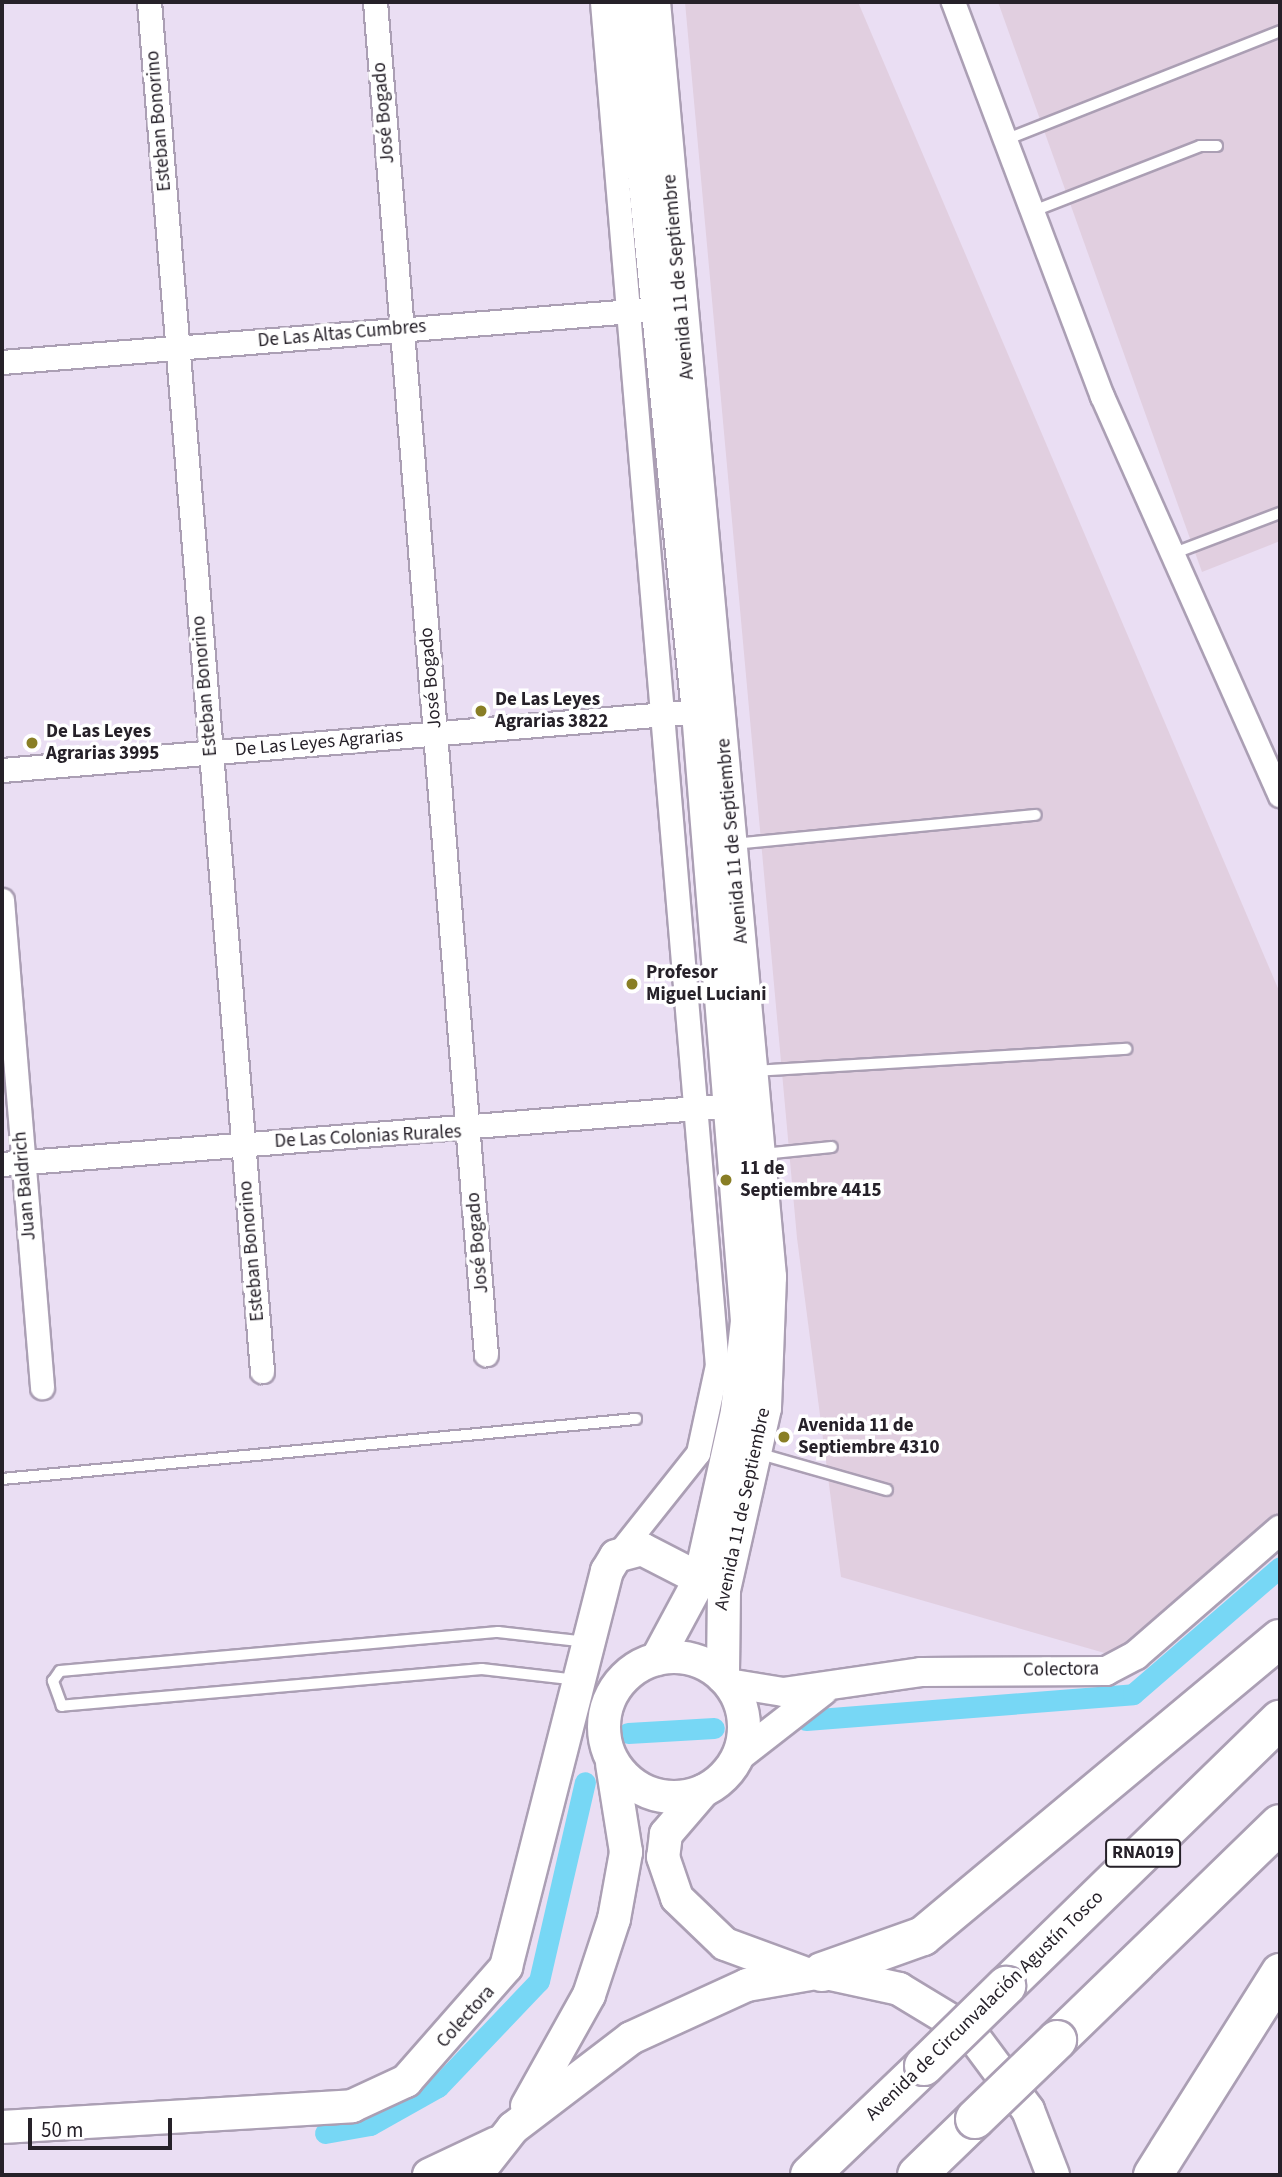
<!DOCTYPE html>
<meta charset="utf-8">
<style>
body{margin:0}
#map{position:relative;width:1282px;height:2177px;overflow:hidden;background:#eadef3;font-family:"Source Sans 3",sans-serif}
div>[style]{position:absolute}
.industrial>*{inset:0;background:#e1cfe0}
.canal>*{height:21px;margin:-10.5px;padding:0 10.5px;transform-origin:10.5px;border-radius:10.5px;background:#77d7f5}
.roads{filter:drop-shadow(2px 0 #ab9fb4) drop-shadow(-2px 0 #ab9fb4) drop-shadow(0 2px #ab9fb4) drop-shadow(0 -2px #ab9fb4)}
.service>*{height:10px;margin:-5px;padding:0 5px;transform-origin:5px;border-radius:5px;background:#fff}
.minor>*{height:23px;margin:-11.5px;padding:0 11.5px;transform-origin:11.5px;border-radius:11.5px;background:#fff}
.tertiary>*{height:28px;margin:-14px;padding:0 14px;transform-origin:14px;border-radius:14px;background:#fff}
.secondary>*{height:32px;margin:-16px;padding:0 16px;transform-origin:16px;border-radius:16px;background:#fff}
.secondary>.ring{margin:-16px;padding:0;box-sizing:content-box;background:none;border:32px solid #fff;border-radius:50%}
.motorway>*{height:38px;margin:-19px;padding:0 19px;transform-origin:19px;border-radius:19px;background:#fff}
.bridges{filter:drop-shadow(2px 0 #ab9fb4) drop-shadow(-2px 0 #ab9fb4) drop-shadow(0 2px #ab9fb4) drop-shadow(0 -2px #ab9fb4)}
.motorway-bridge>*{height:38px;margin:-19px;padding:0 19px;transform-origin:19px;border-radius:19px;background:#fff}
.dots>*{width:19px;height:19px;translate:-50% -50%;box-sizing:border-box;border:4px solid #fff;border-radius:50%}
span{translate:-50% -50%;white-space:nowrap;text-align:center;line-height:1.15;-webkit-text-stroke:7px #fff;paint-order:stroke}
.shield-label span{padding:2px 5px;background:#fff;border:2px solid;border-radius:5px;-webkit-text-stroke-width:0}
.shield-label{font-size:18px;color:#262129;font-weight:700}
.street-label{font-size:19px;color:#262129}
.poi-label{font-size:19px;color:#262129;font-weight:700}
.left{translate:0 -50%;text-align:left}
.frame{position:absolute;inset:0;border:4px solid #262129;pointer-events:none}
.scale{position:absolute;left:28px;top:2118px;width:144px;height:32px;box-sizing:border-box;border:4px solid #262129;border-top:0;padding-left:9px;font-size:21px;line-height:24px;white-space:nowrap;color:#262129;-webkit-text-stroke:5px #fff;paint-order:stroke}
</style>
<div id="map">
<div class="industrial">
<i style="clip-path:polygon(685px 2px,858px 2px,1280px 993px,1280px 1515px,1115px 1656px,841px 1577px,797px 1238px)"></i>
<i style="clip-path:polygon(998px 2px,1280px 2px,1280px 541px,1202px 572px)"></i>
</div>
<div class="canal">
<i style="left:806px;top:1720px;width:328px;rotate:-4.5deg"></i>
<i style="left:1133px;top:1694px;width:194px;rotate:-40.8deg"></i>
<i style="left:628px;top:1733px;width:86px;rotate:-3.3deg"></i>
<i style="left:325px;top:2133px;width:46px;rotate:-10.1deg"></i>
<i style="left:370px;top:2125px;width:78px;rotate:-29.2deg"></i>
<i style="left:438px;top:2087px;width:146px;rotate:-46.4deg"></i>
<i style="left:539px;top:1981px;width:204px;rotate:-77deg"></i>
</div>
<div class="roads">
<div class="service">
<i style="left:1005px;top:140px;width:296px;rotate:-21.6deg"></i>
<i style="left:1031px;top:212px;width:181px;rotate:-21.3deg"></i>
<i style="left:1200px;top:146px;width:17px"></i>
<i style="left:1172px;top:554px;width:116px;rotate:-20.8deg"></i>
<i style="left:733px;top:844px;width:304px;rotate:-5.5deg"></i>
<i style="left:754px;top:1071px;width:373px;rotate:-3.4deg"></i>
<i style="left:763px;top:1154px;width:69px;rotate:-5.8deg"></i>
<i style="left:757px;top:1453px;width:135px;rotate:15.9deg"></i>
<i style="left:2px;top:1479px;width:637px;rotate:-5.41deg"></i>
<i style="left:577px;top:1680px;width:96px;rotate:-173.4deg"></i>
<i style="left:482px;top:1669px;width:422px;rotate:175deg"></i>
<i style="left:62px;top:1706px;width:27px;rotate:-110deg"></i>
<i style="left:53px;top:1681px;width:12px;rotate:-55deg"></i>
<i style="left:60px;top:1671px;width:440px;rotate:-5.1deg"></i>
<i style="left:498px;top:1632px;width:90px;rotate:6.4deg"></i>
</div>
<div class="minor">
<i style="left:149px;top:2px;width:1374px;rotate:85.28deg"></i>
<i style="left:375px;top:2px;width:1357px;rotate:85.31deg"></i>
<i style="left:602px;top:2px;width:1368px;rotate:85.18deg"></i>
<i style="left:717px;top:1365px;width:90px;rotate:102.2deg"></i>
<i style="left:698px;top:1453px;width:132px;rotate:128.5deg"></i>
<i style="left:953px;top:2px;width:421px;rotate:69.3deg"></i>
<i style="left:1102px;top:396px;width:437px;rotate:66deg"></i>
<i style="left:2px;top:362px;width:644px;rotate:-4.63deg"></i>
<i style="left:2px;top:770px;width:715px;rotate:-4.82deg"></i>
<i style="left:2px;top:900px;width:489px;rotate:85.3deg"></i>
<i style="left:2px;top:1164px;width:733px;rotate:-4.61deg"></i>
</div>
<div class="tertiary">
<i style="left:728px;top:1683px;width:56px;rotate:9.3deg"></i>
<i style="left:783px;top:1692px;width:139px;rotate:-8.2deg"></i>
<i style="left:921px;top:1672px;width:185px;rotate:-0.3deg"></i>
<i style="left:1106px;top:1671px;width:34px;rotate:-28deg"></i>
<i style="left:1136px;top:1655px;width:191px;rotate:-41deg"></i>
<i style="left:737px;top:1758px;width:109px;rotate:-37.9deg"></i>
</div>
<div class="secondary">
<i style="left:627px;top:2px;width:714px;rotate:84.29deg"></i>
<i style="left:698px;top:712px;width:611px;rotate:85.4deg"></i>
<i style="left:747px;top:1321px;width:92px;rotate:96.3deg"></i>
<i style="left:737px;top:1412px;width:171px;rotate:102.5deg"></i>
<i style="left:700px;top:1579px;width:91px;rotate:118.3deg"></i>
<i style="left:654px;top:2px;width:1280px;rotate:84.8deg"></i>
<i style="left:770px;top:1277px;width:131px;rotate:92.2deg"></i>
<i style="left:765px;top:1408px;width:187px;rotate:102.7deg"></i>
<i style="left:724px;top:1590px;width:87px;rotate:90.7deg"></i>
<i class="ring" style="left:604px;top:1657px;width:108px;height:108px"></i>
<i style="left:703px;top:1791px;width:57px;rotate:130.7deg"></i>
<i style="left:666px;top:1834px;width:23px;rotate:97deg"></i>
<i style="left:663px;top:1857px;width:43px;rotate:71.1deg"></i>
<i style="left:677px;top:1898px;width:66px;rotate:43.8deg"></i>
<i style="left:725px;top:1944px;width:81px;rotate:20.2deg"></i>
<i style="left:527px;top:2106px;width:127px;rotate:-60.8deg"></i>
<i style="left:589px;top:1995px;width:80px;rotate:-71.8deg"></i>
<i style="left:614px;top:1919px;width:68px;rotate:-79.8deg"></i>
<i style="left:626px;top:1852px;width:89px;rotate:-99deg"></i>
<i style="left:2px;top:2127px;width:351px;rotate:-3.4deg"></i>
<i style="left:352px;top:2106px;width:60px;rotate:-24.8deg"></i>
<i style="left:406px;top:2081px;width:152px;rotate:-48.7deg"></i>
<i style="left:506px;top:1967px;width:409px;rotate:-75.7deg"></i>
<i style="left:607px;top:1571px;width:17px;rotate:-59deg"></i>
<i style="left:616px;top:1556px;width:27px;rotate:-15deg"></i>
<i style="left:642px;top:1549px;width:65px;rotate:27.3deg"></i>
<i style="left:429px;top:2175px;width:75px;rotate:-25.2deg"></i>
<i style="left:476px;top:2175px;width:60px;rotate:-51.8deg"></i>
<i style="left:513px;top:2128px;width:148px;rotate:-37.3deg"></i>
<i style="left:631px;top:2038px;width:128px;rotate:-24.6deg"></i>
<i style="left:747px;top:1985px;width:76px;rotate:-9.8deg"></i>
<i style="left:822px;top:1972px;width:79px;rotate:12.4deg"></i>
<i style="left:899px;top:1989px;width:83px;rotate:31.2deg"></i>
<i style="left:970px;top:2032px;width:97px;rotate:53.4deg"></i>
<i style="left:1028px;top:2110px;width:70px;rotate:69deg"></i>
</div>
<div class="motorway">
<i style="left:822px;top:1972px;width:107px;rotate:-19.6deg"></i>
<i style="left:923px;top:1936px;width:464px;rotate:-39.8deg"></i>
<i style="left:1006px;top:1986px;width:382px;rotate:-44.2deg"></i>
<i style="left:1057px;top:2040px;width:310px;rotate:-44.1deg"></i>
<i style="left:810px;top:2175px;width:158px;rotate:-43.7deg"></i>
<i style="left:917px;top:2175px;width:81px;rotate:-44deg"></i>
<i style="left:1153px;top:2175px;width:239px;rotate:-57.8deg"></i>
</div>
</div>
<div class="bridges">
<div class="motorway-bridge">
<i style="left:924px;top:2066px;width:115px;rotate:-44.3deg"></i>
<i style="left:975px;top:2119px;width:114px;rotate:-43.9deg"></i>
</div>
</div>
<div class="dots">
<i style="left:481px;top:711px;background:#897e25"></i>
<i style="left:32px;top:743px;background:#897e25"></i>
<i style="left:632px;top:984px;background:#897e25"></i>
<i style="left:726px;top:1180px;background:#897e25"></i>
<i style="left:784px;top:1437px;background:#897e25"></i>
</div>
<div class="shield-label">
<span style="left:1143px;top:1853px">RNA019</span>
</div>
<div class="street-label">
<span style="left:384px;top:113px;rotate:-95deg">José Bogado</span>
<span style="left:159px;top:121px;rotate:-95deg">Esteban Bonorino</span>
<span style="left:679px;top:277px;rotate:-95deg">Avenida 11 de Septiembre</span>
<span style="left:342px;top:334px;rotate:-5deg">De Las Altas Cumbres</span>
<span style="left:431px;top:678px;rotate:-95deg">José Bogado</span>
<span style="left:205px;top:686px;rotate:-95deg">Esteban Bonorino</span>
<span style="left:319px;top:743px;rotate:-5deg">De Las Leyes Agrarias</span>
<span style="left:733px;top:841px;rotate:-95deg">Avenida 11 de Septiembre</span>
<span style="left:368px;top:1137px;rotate:-3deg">De Las Colonias Rurales</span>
<span style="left:25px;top:1186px;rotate:-95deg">Juan Baldrich</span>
<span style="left:478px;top:1243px;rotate:-95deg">José Bogado</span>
<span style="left:252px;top:1251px;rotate:-95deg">Esteban Bonorino</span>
<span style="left:743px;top:1509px;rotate:-78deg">Avenida 11 de Septiembre</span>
<span style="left:1061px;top:1670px;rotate:-1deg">Colectora</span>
<span style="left:985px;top:2006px;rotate:-44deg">Avenida de Circunvalación Agustín Tosco</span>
<span style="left:466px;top:2017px;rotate:-48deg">Colectora</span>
</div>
<div class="poi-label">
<span class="left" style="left:495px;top:711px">De Las Leyes<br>Agrarias 3822</span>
<span class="left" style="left:46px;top:743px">De Las Leyes<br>Agrarias 3995</span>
<span class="left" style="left:646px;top:984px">Profesor<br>Miguel Luciani</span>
<span class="left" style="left:740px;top:1180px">11 de<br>Septiembre 4415</span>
<span class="left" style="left:798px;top:1437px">Avenida 11 de<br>Septiembre 4310</span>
</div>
<div class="frame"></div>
<div class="scale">50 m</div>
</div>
